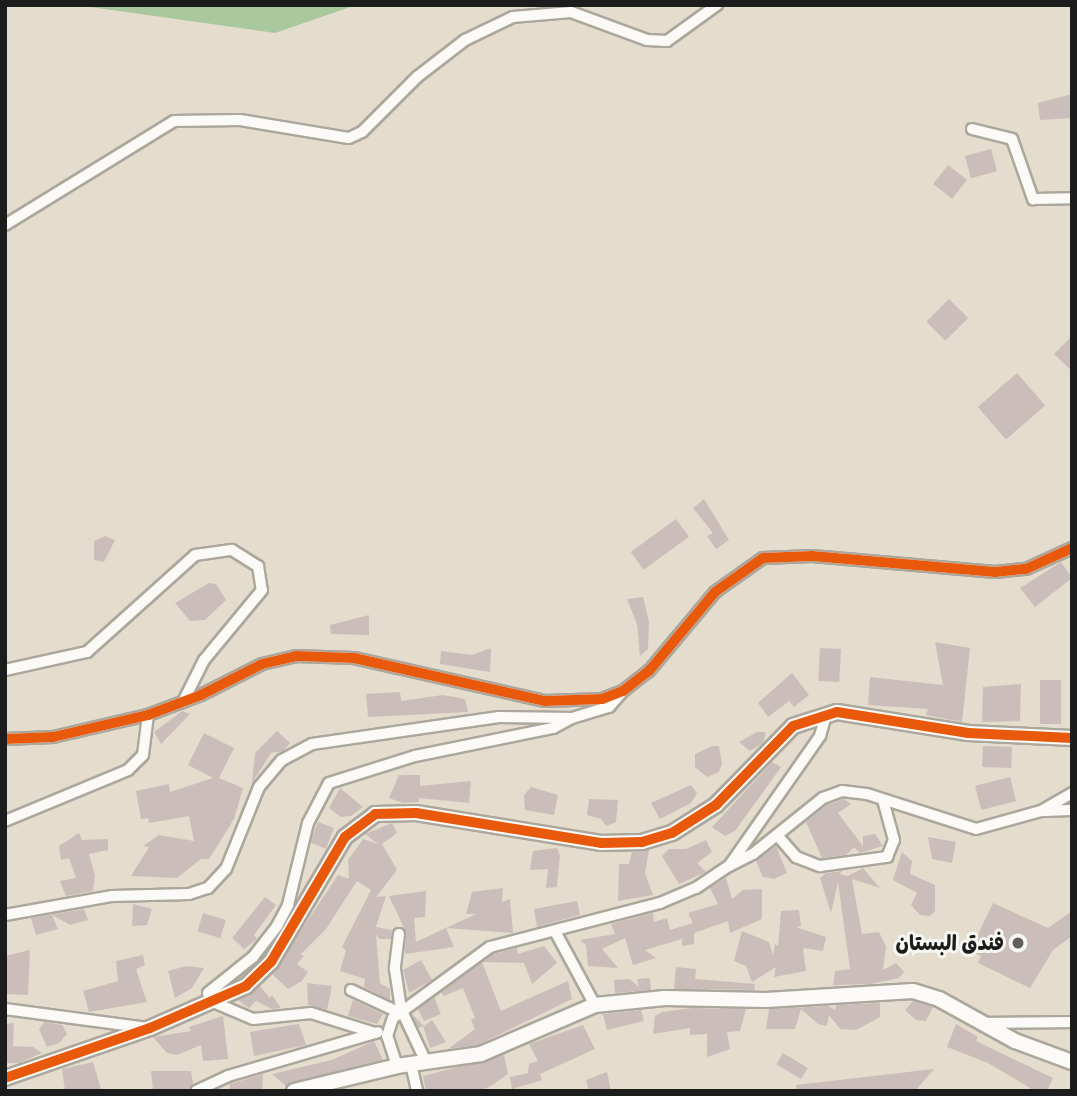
<!DOCTYPE html>
<meta charset="utf-8">
<style>
body{margin:0}
#map{position:relative;width:1077px;height:1096px;overflow:hidden;background:#e4dccc;font-family:Itim,"Playpen Sans Arabic",sans-serif}
div>[style]{position:absolute}
.forest>*{inset:0;background:#a9c89e}
.building>*{inset:0;background:#cbbeba;transform-origin:0 0}
.roads{filter:drop-shadow(2px 0 #aca79d) drop-shadow(-2px 0 #aca79d) drop-shadow(0 2px #aca79d) drop-shadow(0 -2px #aca79d)}
.minor>*{height:10px;margin:-5px;padding:0 5px;transform-origin:5px;border-radius:5px;background:#fbfaf7}
.tertiary>*{height:14px;margin:-7px;padding:0 7px;transform-origin:7px;border-radius:7px;background:#fbfaf7}
.cycleway>*{height:10px;margin:-5px;padding:0 5px;transform-origin:5px;border-radius:5px;background:#e8590c}
.dots>*{width:19px;height:19px;translate:-50% -50%;box-sizing:border-box;border:4px solid #f6f6f2;border-radius:50%}
span{translate:-50% -50%;white-space:nowrap;text-align:center;line-height:1.15;-webkit-text-stroke:6px #f6f6f2;paint-order:stroke}
.poi-label{font-size:21px;color:#1c1c1c;font-weight:700}
.right{translate:-100% -50%;text-align:right}
.frame{position:absolute;inset:0;border:7px solid #1c1c1c;pointer-events:none}
</style>
<div id="map">
<div class="forest">
<i style="clip-path:polygon(76px 5px,356px 5px,275px 33px)"></i>
</div>
<div class="building">
<i style="clip-path:polygon(1072px 94px,1072px 118px,1040px 120px,1038px 103px)"></i>
<i style="left:991px;top:149px;width:23px;height:27px;rotate:75deg"></i>
<i style="left:948px;top:165px;width:24px;height:24px;rotate:38deg"></i>
<i style="left:949px;top:299px;width:27px;height:32px;rotate:45deg"></i>
<i style="clip-path:polygon(1072px 336px,1072px 371px,1054px 354px)"></i>
<i style="left:1017px;top:373px;width:43px;height:52px;rotate:49deg"></i>
<i style="clip-path:polygon(704px 499px,729px 540px,716px 549px,707px 536px,713px 533px,693px 508px)"></i>
<i style="left:676px;top:519px;width:22px;height:56px;rotate:54deg"></i>
<i style="clip-path:polygon(105px 536px,115px 540px,104px 562px,94px 560px,94px 541px)"></i>
<i style="clip-path:polygon(1061px 562px,1072px 578px,1035px 607px,1020px 588px)"></i>
<i style="clip-path:polygon(209px 583px,216px 584px,226px 600px,205px 620px,190px 621px,175px 603px)"></i>
<i style="clip-path:polygon(643px 597px,649px 622px,648px 649px,640px 656px,637px 624px,627px 599px)"></i>
<i style="clip-path:polygon(369px 615px,369px 635px,331px 634px,330px 625px)"></i>
<i style="clip-path:polygon(935px 642px,970px 648px,962px 722px,926px 715px,928px 709px,868px 705px,870px 677px,943px 685px)"></i>
<i style="clip-path:polygon(491px 648px,490px 672px,440px 664px,441px 651px,472px 655px)"></i>
<i style="left:820px;top:648px;width:21px;height:33px;rotate:3deg"></i>
<i style="clip-path:polygon(792px 673px,809px 695px,794px 707px,789px 701px,768px 717px,758px 703px)"></i>
<i style="left:1040px;top:680px;width:21px;height:44px"></i>
<i style="clip-path:polygon(1021px 684px,1020px 721px,982px 722px,983px 687px)"></i>
<i style="clip-path:polygon(400px 692px,401px 701px,443px 695px,465px 699px,468px 712px,368px 717px,366px 694px)"></i>
<i style="clip-path:polygon(182px 711px,190px 714px,161px 744px,154px 732px)"></i>
<i style="clip-path:polygon(277px 731px,290px 743px,283px 751px,271px 753px,252px 783px,255px 753px)"></i>
<i style="clip-path:polygon(757px 732px,766px 732px,763px 743px,750px 751px,739px 742px)"></i>
<i style="clip-path:polygon(204px 733px,234px 748px,219px 778px,243px 788px,234px 819px,209px 859px,201px 859px,177px 878px,131px 876px,149px 847px,143px 846px,159px 835px,194px 841px,189px 816px,149px 823px,148px 818px,141px 819px,136px 791px,169px 784px,170px 792px,213px 778px,188px 765px)"></i>
<i style="clip-path:polygon(712px 746px,719px 746px,722px 764px,719px 772px,707px 777px,695px 767px,695px 754px)"></i>
<i style="left:983px;top:746px;width:29px;height:21px;rotate:2deg"></i>
<i style="clip-path:polygon(772px 762px,781px 767px,735px 831px,725px 836px,712px 827px)"></i>
<i style="clip-path:polygon(399px 775px,420px 775px,420px 786px,471px 781px,469px 803px,419px 798px,419px 802px,403px 803px,389px 798px)"></i>
<i style="left:1010px;top:777px;width:25px;height:36px;rotate:76deg"></i>
<i style="clip-path:polygon(691px 785px,697px 793px,691px 803px,660px 819px,651px 803px)"></i>
<i style="clip-path:polygon(531px 787px,558px 795px,554px 815px,525px 810px,524px 795px)"></i>
<i style="clip-path:polygon(340px 788px,363px 807px,351px 816px,341px 817px,329px 808px)"></i>
<i style="clip-path:polygon(589px 799px,618px 800px,616px 822px,606px 826px,601px 819px,587px 815px)"></i>
<i style="clip-path:polygon(844px 799px,851px 804px,838px 813px,863px 846px,863px 836px,875px 834px,883px 846px,860px 853px,854px 847px,846px 855px,822px 858px,806px 822px,827px 805px)"></i>
<i style="left:318px;top:822px;width:17px;height:22px;rotate:21deg"></i>
<i style="clip-path:polygon(392px 823px,397px 833px,382px 844px,397px 870px,376px 897px,386px 896px,376px 927px,392px 930px,391px 939px,379px 939px,376px 934px,380px 983px,390px 989px,390px 1000px,364px 987px,365px 979px,340px 971px,346px 950px,342px 947px,371px 890px,357px 881px,326px 929px,301px 954px,304px 956px,297px 964px,308px 972px,302px 981px,288px 989px,272px 974px,338px 875px,349px 879px,348px 860px,363px 839px,378px 844px,365px 834px)"></i>
<i style="clip-path:polygon(79px 833px,82px 840px,108px 839px,108px 850px,89px 854px,95px 875px,93px 891px,66px 896px,60px 881px,76px 878px,69px 858px,61px 860px,59px 846px)"></i>
<i style="clip-path:polygon(928px 837px,956px 842px,952px 863px,932px 859px)"></i>
<i style="clip-path:polygon(706px 840px,712px 852px,697px 863px,706px 872px,679px 884px,662px 856px,669px 849px,686px 849px)"></i>
<i style="clip-path:polygon(776px 846px,787px 873px,774px 879px,763px 877px,756px 861px)"></i>
<i style="clip-path:polygon(557px 848px,560px 855px,557px 887px,546px 888px,548px 869px,530px 870px,533px 851px)"></i>
<i style="clip-path:polygon(649px 850px,645px 873px,653px 895px,618px 901px,619px 864px,629px 864px,632px 852px)"></i>
<i style="clip-path:polygon(902px 852px,912px 861px,910px 874px,935px 885px,935px 911px,930px 916px,920px 915px,911px 905px,917px 893px,893px 880px)"></i>
<i style="clip-path:polygon(863px 868px,880px 888px,852px 879px,862px 934px,879px 932px,886px 947px,883px 970px,896px 963px,904px 972px,899px 978px,871px 984px,833px 985px,835px 971px,850px 969px,838px 882px,831px 913px,820px 878px,826px 873px,843px 871px,839px 874px,848px 876px)"></i>
<i style="clip-path:polygon(726px 878px,732px 899px,743px 890px,762px 889px,762px 919px,730px 933px,728px 921px,694px 933px,694px 944px,682px 946px,682px 939px,645px 950px,656px 958px,633px 965px,625px 938px,602px 949px,618px 968px,588px 966px,586px 945px,580px 940px,615px 934px,611px 924px,653px 913px,654px 922px,667px 918px,670px 930px,693px 923px,688px 913px,718px 904px,710px 888px)"></i>
<i style="clip-path:polygon(503px 888px,502px 902px,510px 899px,513px 933px,446px 928px,454px 947px,405px 954px,406px 932px,389px 896px,426px 891px,425px 917px,414px 918px,416px 942px,476px 914px,466px 914px,472px 892px)"></i>
<i style="clip-path:polygon(265px 897px,276px 905px,254px 935px,257px 939px,244px 949px,232px 938px)"></i>
<i style="clip-path:polygon(577px 901px,580px 915px,537px 927px,534px 909px)"></i>
<i style="clip-path:polygon(993px 903px,1048px 928px,1072px 911px,1072px 936px,1053px 950px,1030px 988px,978px 963px,981px 956px,970px 951px)"></i>
<i style="clip-path:polygon(133px 904px,152px 909px,147px 925px,132px 926px)"></i>
<i style="clip-path:polygon(84px 909px,88px 920px,70px 925px,52px 915px,58px 929px,36px 935px,31px 918px)"></i>
<i style="clip-path:polygon(799px 910px,801px 926px,796px 927px,826px 937px,823px 951px,803px 948px,806px 971px,774px 977px,776px 967px,752px 982px,746px 966px,734px 961px,742px 931px,769px 942px,773px 955px,775px 944px,778px 946px,781px 911px)"></i>
<i style="left:203px;top:913px;width:24px;height:19px;rotate:17deg"></i>
<i style="clip-path:polygon(544px 946px,557px 963px,532px 984px,524px 963px,483px 962px,493px 954px,517px 948px,518px 954px)"></i>
<i style="clip-path:polygon(30px 950px,28px 995px,5px 994px,5px 956px)"></i>
<i style="clip-path:polygon(143px 955px,145px 965px,136px 969px,147px 1002px,89px 1012px,83px 991px,118px 981px,116px 961px)"></i>
<i style="clip-path:polygon(421px 960px,432px 980px,409px 993px,403px 970px)"></i>
<i style="clip-path:polygon(482px 962px,501px 1011px,568px 981px,572px 999px,478px 1045px,448px 1049px,475px 1029px,471px 1020px,475px 1018px,463px 988px,444px 996px,441px 992px)"></i>
<i style="clip-path:polygon(186px 966px,204px 968px,192px 988px,175px 998px,168px 971px)"></i>
<i style="clip-path:polygon(676px 967px,696px 969px,695px 979px,755px 984px,754px 990px,674px 989px)"></i>
<i style="clip-path:polygon(650px 978px,651px 990px,615px 993px,614px 980px,630px 979px,639px 987px,637px 979px)"></i>
<i style="clip-path:polygon(307px 983px,332px 986px,327px 1010px,308px 1005px)"></i>
<i style="clip-path:polygon(260px 986px,270px 998px,272px 995px,281px 1008px,272px 1009px,256px 1001px,249px 1008px,238px 1000px)"></i>
<i style="clip-path:polygon(434px 997px,441px 1014px,424px 1021px,418px 1009px)"></i>
<i style="clip-path:polygon(353px 1000px,383px 1014px,377px 1024px,348px 1016px)"></i>
<i style="clip-path:polygon(913px 1001px,933px 1007px,926px 1021px,916px 1020px,905px 1010px)"></i>
<i style="clip-path:polygon(880px 1003px,880px 1017px,856px 1030px,840px 1029px,829px 1015px,827px 1026px,818px 1024px,801px 1009px,795px 1029px,766px 1029px,769px 1009px,828px 1006px,835px 1010px,836px 1005px)"></i>
<i style="clip-path:polygon(692px 1008px,746px 1009px,740px 1031px,727px 1032px,730px 1049px,707px 1057px,707px 1034px,690px 1035px,690px 1028px,653px 1034px,655px 1016px,662px 1012px)"></i>
<i style="clip-path:polygon(641px 1010px,644px 1021px,607px 1030px,603px 1014px)"></i>
<i style="clip-path:polygon(412px 1014px,424px 1026px,432px 1020px,446px 1042px,430px 1048px,423px 1026px,418px 1028px)"></i>
<i style="clip-path:polygon(223px 1016px,228px 1059px,203px 1061px,201px 1045px,177px 1055px,167px 1053px,153px 1037px,191px 1031px,189px 1027px)"></i>
<i style="clip-path:polygon(45px 1022px,62px 1025px,67px 1034px,59px 1043px,47px 1047px,39px 1029px)"></i>
<i style="clip-path:polygon(14px 1023px,13px 1046px,33px 1047px,42px 1053px,19px 1063px,5px 1063px,5px 1024px)"></i>
<i style="clip-path:polygon(299px 1024px,306px 1045px,254px 1056px,250px 1032px)"></i>
<i style="clip-path:polygon(956px 1024px,978px 1037px,976px 1041px,1053px 1078px,1047px 1091px,1035px 1091px,988px 1063px,947px 1047px)"></i>
<i style="clip-path:polygon(583px 1025px,595px 1049px,540px 1074px,542px 1080px,512px 1089px,510px 1077px,528px 1073px,529px 1064px,538px 1061px,529px 1044px)"></i>
<i style="clip-path:polygon(374px 1041px,383px 1060px,286px 1086px,272px 1074px,332px 1060px)"></i>
<i style="left:783px;top:1053px;width:29px;height:13px;rotate:31deg"></i>
<i style="clip-path:polygon(504px 1055px,508px 1074px,491px 1086px,479px 1091px,426px 1091px,423px 1076px)"></i>
<i style="clip-path:polygon(93px 1062px,101px 1089px,65px 1091px,62px 1069px)"></i>
<i style="clip-path:polygon(934px 1069px,915px 1091px,797px 1091px,796px 1085px)"></i>
<i style="clip-path:polygon(151px 1071px,191px 1071px,193px 1083px,186px 1091px,153px 1090px)"></i>
<i style="clip-path:polygon(607px 1072px,611px 1091px,589px 1091px,586px 1080px)"></i>
<i style="clip-path:polygon(263px 1074px,262px 1091px,229px 1091px,230px 1084px)"></i>
</div>
<div class="roads">
<div class="minor">
<i style="left:972px;top:129px;width:41px;rotate:14deg"></i>
<i style="left:1012px;top:139px;width:64px;rotate:70.7deg"></i>
<i style="left:1033px;top:199px;width:39px;rotate:-1deg"></i>
<i style="left:5px;top:225px;width:198px;rotate:-31.6deg"></i>
<i style="left:174px;top:121px;width:66px;rotate:-0.9deg"></i>
<i style="left:240px;top:120px;width:110px;rotate:9.4deg"></i>
<i style="left:349px;top:138px;width:14px;rotate:-25deg"></i>
<i style="left:362px;top:132px;width:78px;rotate:-45deg"></i>
<i style="left:417px;top:77px;width:61px;rotate:-37.6deg"></i>
<i style="left:465px;top:40px;width:53px;rotate:-25.6deg"></i>
<i style="left:513px;top:17px;width:58px;rotate:-4.9deg"></i>
<i style="left:571px;top:12px;width:81px;rotate:20.2deg"></i>
<i style="left:647px;top:40px;width:20px;rotate:3deg"></i>
<i style="left:667px;top:41px;width:62px;rotate:-35.8deg"></i>
<i style="left:5px;top:670px;width:84px;rotate:-12.4deg"></i>
<i style="left:87px;top:652px;width:145px;rotate:-41.9deg"></i>
<i style="left:195px;top:555px;width:37px;rotate:-8deg"></i>
<i style="left:232px;top:550px;width:31px;rotate:32deg"></i>
<i style="left:258px;top:566px;width:24px;rotate:81deg"></i>
<i style="left:262px;top:590px;width:91px;rotate:129.6deg"></i>
<i style="left:204px;top:660px;width:47px;rotate:116.6deg"></i>
<i style="left:5px;top:739px;width:48px;rotate:-2.4deg"></i>
<i style="left:53px;top:737px;width:98px;rotate:-13deg"></i>
<i style="left:148px;top:715px;width:57px;rotate:-20.7deg"></i>
<i style="left:201px;top:695px;width:68px;rotate:-26.9deg"></i>
<i style="left:262px;top:664px;width:35px;rotate:-13deg"></i>
<i style="left:296px;top:656px;width:58px;rotate:2deg"></i>
<i style="left:354px;top:658px;width:196px;rotate:12.7deg"></i>
<i style="left:545px;top:701px;width:57px;rotate:-2deg"></i>
<i style="left:602px;top:699px;width:22px;rotate:-21deg"></i>
<i style="left:623px;top:691px;width:33px;rotate:-38deg"></i>
<i style="left:649px;top:671px;width:103px;rotate:-50.1deg"></i>
<i style="left:715px;top:592px;width:59px;rotate:-35.3deg"></i>
<i style="left:763px;top:558px;width:49px;rotate:-2.3deg"></i>
<i style="left:812px;top:556px;width:184px;rotate:5deg"></i>
<i style="left:995px;top:572px;width:31px;rotate:-6deg"></i>
<i style="left:1026px;top:569px;width:51px;rotate:-24.5deg"></i>
<i style="left:1043px;top:811px;width:29px;rotate:-2deg"></i>
<i style="left:5px;top:821px;width:133px;rotate:-22.5deg"></i>
<i style="left:128px;top:770px;width:21px;rotate:-45deg"></i>
<i style="left:143px;top:755px;width:40px;rotate:-82.9deg"></i>
<i style="left:777px;top:835px;width:29px;rotate:49deg"></i>
<i style="left:796px;top:857px;width:26px;rotate:21deg"></i>
<i style="left:820px;top:866px;width:68px;rotate:-7.7deg"></i>
<i style="left:887px;top:857px;width:18px;rotate:-68deg"></i>
<i style="left:894px;top:840px;width:41px;rotate:-105.4deg"></i>
<i style="left:729px;top:866px;width:27px;rotate:-27deg"></i>
<i style="left:753px;top:854px;width:90px;rotate:-38.7deg"></i>
<i style="left:823px;top:798px;width:20px;rotate:-20deg"></i>
<i style="left:842px;top:791px;width:25px;rotate:7deg"></i>
<i style="left:867px;top:794px;width:114px;rotate:17.8deg"></i>
<i style="left:976px;top:829px;width:67px;rotate:-15.5deg"></i>
<i style="left:1041px;top:811px;width:36px;rotate:-30deg"></i>
<i style="left:5px;top:915px;width:109px;rotate:-10.1deg"></i>
<i style="left:112px;top:896px;width:77px;rotate:-1.5deg"></i>
<i style="left:189px;top:894px;width:20px;rotate:-18deg"></i>
<i style="left:208px;top:888px;width:26px;rotate:-47deg"></i>
<i style="left:226px;top:869px;width:88px;rotate:-68.1deg"></i>
<i style="left:259px;top:787px;width:35px;rotate:-50deg"></i>
<i style="left:282px;top:760px;width:34px;rotate:-28deg"></i>
<i style="left:312px;top:744px;width:189px;rotate:-8.2deg"></i>
<i style="left:499px;top:717px;width:73px;rotate:0.8deg"></i>
<i style="left:572px;top:718px;width:39px;rotate:-17deg"></i>
<i style="left:609px;top:707px;width:21px;rotate:-49deg"></i>
<i style="left:556px;top:933px;width:82px;rotate:61.6deg"></i>
<i style="left:399px;top:934px;width:35px;rotate:97deg"></i>
<i style="left:395px;top:969px;width:40px;rotate:81.5deg"></i>
<i style="left:401px;top:1009px;width:59px;rotate:64.7deg"></i>
<i style="left:351px;top:990px;width:52px;rotate:25.1deg"></i>
<i style="left:5px;top:1009px;width:144px;rotate:7.6deg"></i>
<i style="left:985px;top:1023px;width:87px;rotate:-0.7deg"></i>
<i style="left:375px;top:1033px;width:67px;rotate:-162.6deg"></i>
<i style="left:311px;top:1013px;width:58px;rotate:174.1deg"></i>
<i style="left:253px;top:1019px;width:43px;rotate:-157deg"></i>
<i style="left:213px;top:1002px;width:10px;rotate:-119deg"></i>
<i style="left:208px;top:993px;width:58px;rotate:-38.7deg"></i>
<i style="left:253px;top:957px;width:39px;rotate:-52deg"></i>
<i style="left:277px;top:926px;width:24px;rotate:-62deg"></i>
<i style="left:288px;top:905px;width:84px;rotate:-76.3deg"></i>
<i style="left:308px;top:823px;width:45px;rotate:-62.3deg"></i>
<i style="left:329px;top:783px;width:90px;rotate:-17.4deg"></i>
<i style="left:415px;top:756px;width:141px;rotate:-11.5deg"></i>
<i style="left:553px;top:728px;width:19px;rotate:-28deg"></i>
<i style="left:411px;top:1064px;width:28px;rotate:77deg"></i>
<i style="left:397px;top:1066px;width:32px;rotate:-108deg"></i>
<i style="left:387px;top:1036px;width:19px;rotate:-72deg"></i>
<i style="left:393px;top:1018px;width:120px;rotate:-36.2deg"></i>
<i style="left:490px;top:947px;width:176px;rotate:-14.5deg"></i>
<i style="left:660px;top:903px;width:39px;rotate:-23deg"></i>
<i style="left:696px;top:888px;width:40px;rotate:-34deg"></i>
<i style="left:729px;top:866px;width:159px;rotate:-55deg"></i>
<i style="left:820px;top:736px;width:22px;rotate:-74deg"></i>
<i style="left:196px;top:1091px;width:35px;rotate:-25deg"></i>
<i style="left:228px;top:1076px;width:156px;rotate:-16.3deg"></i>
</div>
<div class="tertiary">
<i style="left:5px;top:1078px;width:153px;rotate:-19deg"></i>
<i style="left:150px;top:1028px;width:105px;rotate:-23.6deg"></i>
<i style="left:246px;top:986px;width:35px;rotate:-44deg"></i>
<i style="left:271px;top:962px;width:145px;rotate:-59.4deg"></i>
<i style="left:345px;top:837px;width:38px;rotate:-37deg"></i>
<i style="left:375px;top:814px;width:41px;rotate:-1.4deg"></i>
<i style="left:416px;top:813px;width:187px;rotate:9.2deg"></i>
<i style="left:601px;top:843px;width:41px;rotate:-1.4deg"></i>
<i style="left:642px;top:842px;width:31px;rotate:-17deg"></i>
<i style="left:672px;top:833px;width:52px;rotate:-32.5deg"></i>
<i style="left:716px;top:805px;width:110px;rotate:-45.7deg"></i>
<i style="left:793px;top:726px;width:46px;rotate:-17.7deg"></i>
<i style="left:837px;top:712px;width:133px;rotate:9.1deg"></i>
<i style="left:968px;top:733px;width:104px;rotate:2.8deg"></i>
<i style="left:294px;top:1091px;width:106px;rotate:-13.6deg"></i>
<i style="left:397px;top:1066px;width:85px;rotate:-8.1deg"></i>
<i style="left:481px;top:1054px;width:124px;rotate:-23.3deg"></i>
<i style="left:595px;top:1005px;width:70px;rotate:-5.7deg"></i>
<i style="left:665px;top:998px;width:101px;rotate:1.1deg"></i>
<i style="left:766px;top:1000px;width:147px;rotate:-3.5deg"></i>
<i style="left:913px;top:991px;width:27px;rotate:17deg"></i>
<i style="left:939px;top:999px;width:87px;rotate:28.9deg"></i>
<i style="left:1015px;top:1041px;width:61px;rotate:20.2deg"></i>
</div>
</div>
<div class="cycleway">
<i style="left:5px;top:739px;width:48px;rotate:-2.4deg"></i>
<i style="left:53px;top:737px;width:98px;rotate:-13deg"></i>
<i style="left:148px;top:715px;width:57px;rotate:-20.7deg"></i>
<i style="left:201px;top:695px;width:68px;rotate:-26.9deg"></i>
<i style="left:262px;top:664px;width:35px;rotate:-13deg"></i>
<i style="left:296px;top:656px;width:58px;rotate:2deg"></i>
<i style="left:354px;top:658px;width:196px;rotate:12.7deg"></i>
<i style="left:545px;top:701px;width:57px;rotate:-2deg"></i>
<i style="left:602px;top:699px;width:22px;rotate:-21deg"></i>
<i style="left:623px;top:691px;width:33px;rotate:-38deg"></i>
<i style="left:649px;top:671px;width:103px;rotate:-50.1deg"></i>
<i style="left:715px;top:592px;width:59px;rotate:-35.3deg"></i>
<i style="left:763px;top:558px;width:49px;rotate:-2.3deg"></i>
<i style="left:812px;top:556px;width:184px;rotate:5deg"></i>
<i style="left:995px;top:572px;width:31px;rotate:-6deg"></i>
<i style="left:1026px;top:569px;width:51px;rotate:-24.5deg"></i>
<i style="left:5px;top:1078px;width:153px;rotate:-19deg"></i>
<i style="left:150px;top:1028px;width:105px;rotate:-23.6deg"></i>
<i style="left:246px;top:986px;width:35px;rotate:-44deg"></i>
<i style="left:271px;top:962px;width:145px;rotate:-59.4deg"></i>
<i style="left:345px;top:837px;width:38px;rotate:-37deg"></i>
<i style="left:375px;top:814px;width:41px;rotate:-1.4deg"></i>
<i style="left:416px;top:813px;width:187px;rotate:9.2deg"></i>
<i style="left:601px;top:843px;width:41px;rotate:-1.4deg"></i>
<i style="left:642px;top:842px;width:31px;rotate:-17deg"></i>
<i style="left:672px;top:833px;width:52px;rotate:-32.5deg"></i>
<i style="left:716px;top:805px;width:110px;rotate:-45.7deg"></i>
<i style="left:793px;top:726px;width:46px;rotate:-17.7deg"></i>
<i style="left:837px;top:712px;width:133px;rotate:9.1deg"></i>
<i style="left:968px;top:733px;width:104px;rotate:2.8deg"></i>
</div>
<div class="dots">
<i style="left:1018px;top:943px;background:#625f5a"></i>
</div>
<div class="poi-label">
<span class="right" style="left:1004px;top:943px">فندق البستان</span>
</div>
<div class="frame"></div>
</div>
